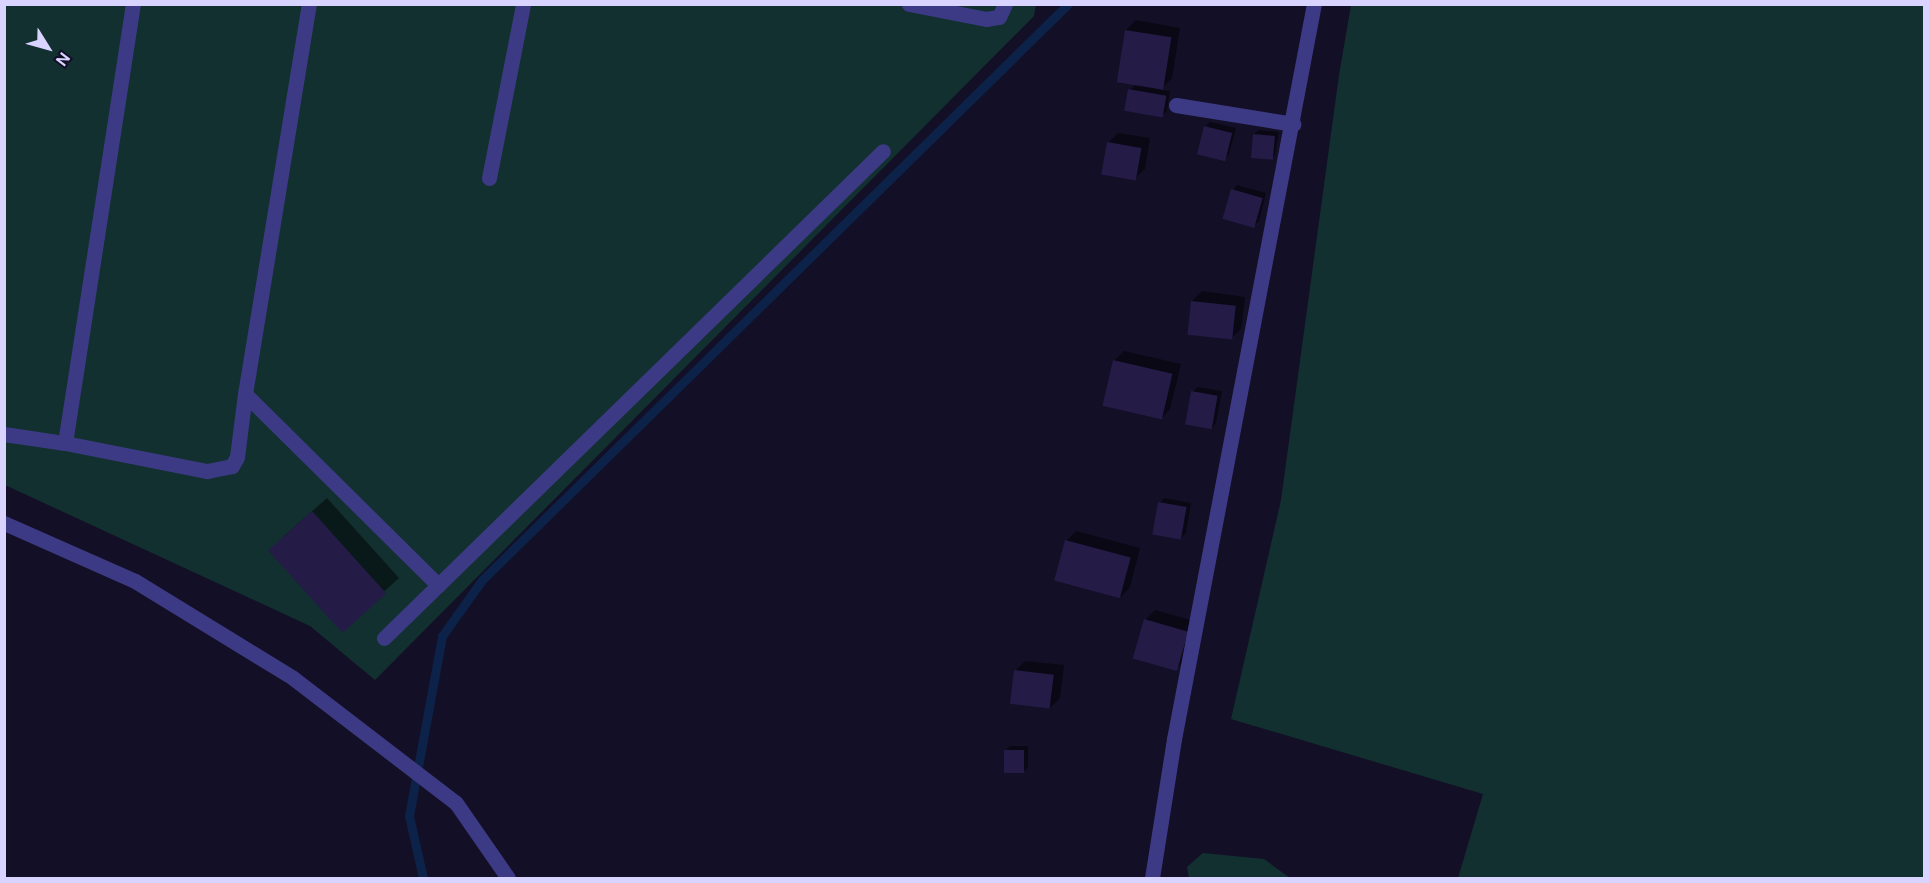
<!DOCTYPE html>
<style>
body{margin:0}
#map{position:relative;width:1929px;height:883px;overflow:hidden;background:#130f26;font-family:"DM Sans",sans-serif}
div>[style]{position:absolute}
.green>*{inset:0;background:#12302f}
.shadow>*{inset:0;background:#0007}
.stream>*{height:9px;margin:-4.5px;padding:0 4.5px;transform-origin:4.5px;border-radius:4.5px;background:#0c2248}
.building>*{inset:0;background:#241b47;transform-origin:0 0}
.minor>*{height:15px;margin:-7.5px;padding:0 7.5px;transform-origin:7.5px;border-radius:7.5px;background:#3d3a85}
span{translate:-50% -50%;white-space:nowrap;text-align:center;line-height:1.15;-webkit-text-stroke:6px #130f26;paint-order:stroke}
.frame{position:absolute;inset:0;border:6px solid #d9d4ff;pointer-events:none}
.north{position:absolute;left:18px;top:18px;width:60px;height:60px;-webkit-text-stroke:4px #130f26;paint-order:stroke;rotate:127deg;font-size:16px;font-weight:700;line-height:24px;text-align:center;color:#d9d4ff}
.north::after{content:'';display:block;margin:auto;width:21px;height:27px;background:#d9d4ff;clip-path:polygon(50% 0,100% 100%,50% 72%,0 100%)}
</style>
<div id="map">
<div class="green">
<i style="clip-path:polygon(5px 5px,1036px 5px,1034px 16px,375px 680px,310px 626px,5px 485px)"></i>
<i style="clip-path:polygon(1351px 5px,1924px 5px,1924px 878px,1458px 878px,1483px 794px,1231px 719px,1281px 500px,1339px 75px)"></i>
<i style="clip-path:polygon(1203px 853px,1264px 859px,1290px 878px,1189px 878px,1187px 867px)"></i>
</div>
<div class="shadow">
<i style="clip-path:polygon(1136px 20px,1180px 28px,1172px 78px,1160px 90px,1170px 91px,1167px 111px,1162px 115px,1130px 90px,1136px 84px,1126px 30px)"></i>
<i style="clip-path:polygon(1210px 122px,1236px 128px,1229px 154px,1225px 159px,1205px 127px)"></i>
<i style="clip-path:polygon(1259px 130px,1279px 132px,1275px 155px,1271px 160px,1254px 134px)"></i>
<i style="clip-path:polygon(1118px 133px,1150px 138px,1145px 169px,1135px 178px,1108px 143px)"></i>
<i style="clip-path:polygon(1237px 185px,1266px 193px,1259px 221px,1254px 225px,1233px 190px)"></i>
<i style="clip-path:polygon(1202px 291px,1245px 297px,1241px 329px,1231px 338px,1192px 301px)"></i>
<i style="clip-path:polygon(1124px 351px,1181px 364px,1170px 409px,1161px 419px,1114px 361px)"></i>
<i style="clip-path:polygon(1197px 387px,1222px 391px,1216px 423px,1212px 428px,1193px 392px)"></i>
<i style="clip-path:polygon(327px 498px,399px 578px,342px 630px,284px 536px)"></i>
<i style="clip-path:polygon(1164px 498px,1191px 503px,1186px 533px,1181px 538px,1160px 503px)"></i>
<i style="clip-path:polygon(1076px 531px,1140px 548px,1130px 587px,1121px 597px,1066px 541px)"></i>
<i style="clip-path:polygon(1155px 610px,1197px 622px,1187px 658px,1177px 668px,1145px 620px)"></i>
<i style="clip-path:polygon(1025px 661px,1064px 665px,1060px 698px,1050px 708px,1015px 671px)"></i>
<i style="clip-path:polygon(1010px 746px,1028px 746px,1028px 767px,1023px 772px,1005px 751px)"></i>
</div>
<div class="stream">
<i style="left:423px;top:878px;width:64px;rotate:-102.7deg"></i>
<i style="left:409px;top:816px;width:183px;rotate:-79.6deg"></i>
<i style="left:442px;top:636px;width:69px;rotate:-54.5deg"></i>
<i style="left:482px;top:580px;width:822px;rotate:-44.51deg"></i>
</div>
<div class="building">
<i style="left:1125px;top:30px;width:47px;height:53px;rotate:9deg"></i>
<i style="left:1128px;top:89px;width:39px;height:22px;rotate:10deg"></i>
<i style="left:1204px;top:126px;width:29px;height:29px;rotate:14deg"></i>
<i style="left:1253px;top:134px;width:22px;height:24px;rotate:5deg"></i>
<i style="left:1107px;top:142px;width:35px;height:33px;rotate:10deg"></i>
<i style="left:1231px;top:189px;width:33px;height:31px;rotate:16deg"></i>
<i style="left:1191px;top:301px;width:45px;height:34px;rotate:6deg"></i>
<i style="left:1113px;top:360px;width:61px;height:47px;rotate:13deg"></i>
<i style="left:1191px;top:391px;width:27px;height:34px;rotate:10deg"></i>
<i style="left:1158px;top:502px;width:29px;height:33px;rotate:10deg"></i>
<i style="left:312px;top:511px;width:111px;height:59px;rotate:48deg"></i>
<i style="left:1065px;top:540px;width:68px;height:42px;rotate:15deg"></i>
<i style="left:1144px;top:619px;width:46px;height:41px;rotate:16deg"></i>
<i style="left:1014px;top:670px;width:40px;height:34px;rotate:7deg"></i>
<i style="left:1004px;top:750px;width:20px;height:23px"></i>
</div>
<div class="minor">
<i style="left:909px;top:4px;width:78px;rotate:11deg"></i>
<i style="left:986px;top:19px;width:13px;rotate:-9deg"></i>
<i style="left:999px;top:17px;width:14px;rotate:-65deg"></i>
<i style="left:1176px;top:105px;width:119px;rotate:9.2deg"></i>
<i style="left:489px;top:178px;width:177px;rotate:-78.9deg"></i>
<i style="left:245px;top:394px;width:272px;rotate:44.7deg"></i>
<i style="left:4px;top:434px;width:62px;rotate:8.4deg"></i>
<i style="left:65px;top:443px;width:145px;rotate:11.2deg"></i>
<i style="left:207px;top:471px;width:25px;rotate:-11deg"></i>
<i style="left:232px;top:466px;width:10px;rotate:-61deg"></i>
<i style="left:237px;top:457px;width:64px;rotate:-82.8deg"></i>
<i style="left:245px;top:394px;width:395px;rotate:-80.7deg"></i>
<i style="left:65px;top:443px;width:444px;rotate:-81.2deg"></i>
<i style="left:4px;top:523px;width:143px;rotate:23.9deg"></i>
<i style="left:135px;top:581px;width:185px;rotate:31.5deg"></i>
<i style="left:293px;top:678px;width:205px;rotate:37.5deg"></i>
<i style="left:456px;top:803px;width:91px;rotate:55.3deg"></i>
<i style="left:384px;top:638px;width:697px;rotate:-44.3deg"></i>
<i style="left:1152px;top:878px;width:141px;rotate:-81deg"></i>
<i style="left:1174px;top:739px;width:748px;rotate:-79.22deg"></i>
</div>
<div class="frame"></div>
<div class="north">N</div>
</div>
